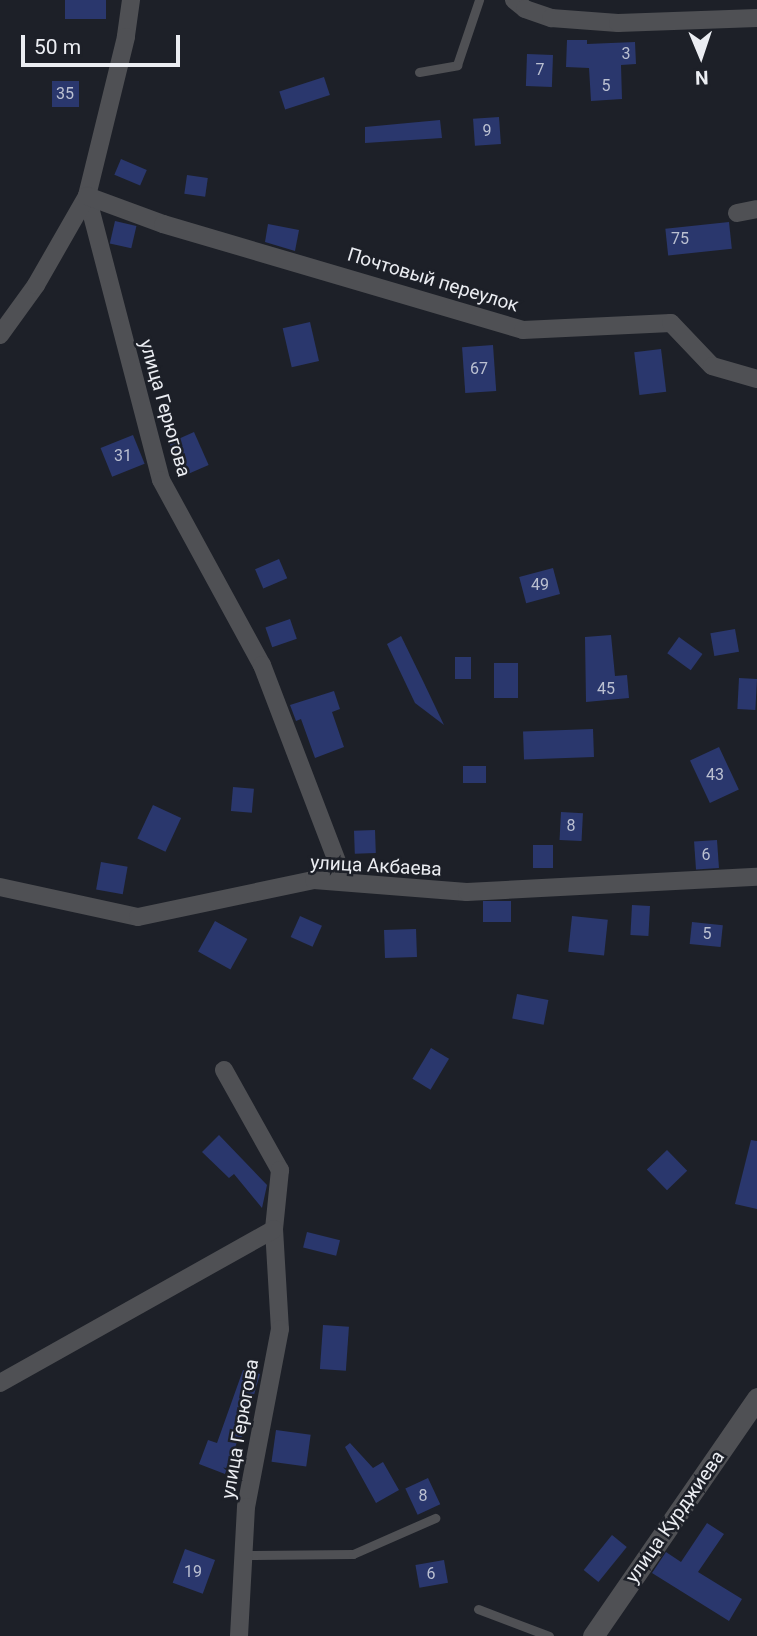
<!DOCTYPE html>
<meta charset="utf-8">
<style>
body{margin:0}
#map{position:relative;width:757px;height:1636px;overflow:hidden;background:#1d2028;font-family:Roboto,sans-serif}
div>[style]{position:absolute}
.building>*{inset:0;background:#2a376d;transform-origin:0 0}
.service>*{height:9px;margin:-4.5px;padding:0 4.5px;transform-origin:4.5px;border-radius:4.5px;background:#4f5054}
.minor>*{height:18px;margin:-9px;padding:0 9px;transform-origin:9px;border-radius:9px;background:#4f5054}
.tertiary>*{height:21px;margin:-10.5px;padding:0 10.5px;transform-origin:10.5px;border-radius:10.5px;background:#4f5054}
span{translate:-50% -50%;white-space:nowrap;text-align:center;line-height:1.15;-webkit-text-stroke:5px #1d2028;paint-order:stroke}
.number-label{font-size:16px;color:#bbc0d1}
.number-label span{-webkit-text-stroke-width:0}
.street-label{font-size:19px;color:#ebedf2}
.north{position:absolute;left:666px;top:21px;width:70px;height:70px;-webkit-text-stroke:5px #1d2028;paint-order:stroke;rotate:178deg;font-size:19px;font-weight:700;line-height:28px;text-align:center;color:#ebedf2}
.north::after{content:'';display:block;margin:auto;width:24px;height:32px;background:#ebedf2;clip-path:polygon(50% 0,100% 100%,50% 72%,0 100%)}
.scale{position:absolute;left:21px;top:35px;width:159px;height:32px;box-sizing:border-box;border:4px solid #ebedf2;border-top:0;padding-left:9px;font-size:21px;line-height:24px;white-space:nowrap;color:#ebedf2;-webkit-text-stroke:5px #1d2028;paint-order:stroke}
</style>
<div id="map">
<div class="building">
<i style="left:65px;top:0;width:41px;height:19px"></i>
<i style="clip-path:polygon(567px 40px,587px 40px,587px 44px,635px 42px,636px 64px,621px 65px,622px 99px,591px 101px,589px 68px,566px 67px)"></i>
<i style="left:527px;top:54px;width:26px;height:32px;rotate:2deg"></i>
<i style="left:324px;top:77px;width:19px;height:47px;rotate:72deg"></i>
<i style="left:79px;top:81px;width:26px;height:27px;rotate:90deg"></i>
<i style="left:499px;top:117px;width:27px;height:26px;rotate:86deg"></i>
<i style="clip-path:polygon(440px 120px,442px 138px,365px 143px,365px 127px)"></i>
<i style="left:121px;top:159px;width:28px;height:17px;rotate:23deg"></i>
<i style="left:187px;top:175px;width:21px;height:19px;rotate:8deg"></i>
<i style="left:115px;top:221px;width:22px;height:23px;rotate:13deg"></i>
<i style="left:729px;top:222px;width:27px;height:64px;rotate:84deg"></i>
<i style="clip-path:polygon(268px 224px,299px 230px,295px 251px,265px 242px)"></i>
<i style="left:310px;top:322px;width:40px;height:28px;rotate:77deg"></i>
<i style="left:493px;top:345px;width:46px;height:31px;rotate:86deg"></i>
<i style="left:661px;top:349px;width:43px;height:27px;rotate:83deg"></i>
<i style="left:194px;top:432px;width:36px;height:27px;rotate:66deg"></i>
<i style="left:133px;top:435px;width:31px;height:35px;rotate:68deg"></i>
<i style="left:279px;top:559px;width:21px;height:26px;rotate:67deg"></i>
<i style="left:553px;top:568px;width:27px;height:35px;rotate:75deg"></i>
<i style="left:290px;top:619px;width:21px;height:26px;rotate:71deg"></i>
<i style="left:735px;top:629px;width:23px;height:25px;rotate:80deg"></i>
<i style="clip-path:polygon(611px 635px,615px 676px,627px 675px,629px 698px,586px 702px,585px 637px)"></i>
<i style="clip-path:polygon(401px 636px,423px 681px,444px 725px,415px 703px,387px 644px)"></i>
<i style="left:679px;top:637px;width:29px;height:20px;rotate:36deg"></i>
<i style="left:455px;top:657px;width:16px;height:22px"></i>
<i style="left:494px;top:663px;width:24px;height:35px"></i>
<i style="left:739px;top:678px;width:18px;height:31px;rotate:3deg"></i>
<i style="clip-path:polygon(334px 691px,340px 709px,332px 712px,344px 747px,315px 758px,301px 719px,296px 721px,290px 705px)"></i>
<i style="left:593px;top:729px;width:28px;height:70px;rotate:88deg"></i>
<i style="left:719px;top:747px;width:47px;height:32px;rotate:65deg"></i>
<i style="left:486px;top:766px;width:17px;height:23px;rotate:90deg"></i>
<i style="left:233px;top:787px;width:21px;height:24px;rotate:5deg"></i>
<i style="left:153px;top:805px;width:31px;height:37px;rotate:25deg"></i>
<i style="left:561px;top:812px;width:22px;height:28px;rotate:3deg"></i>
<i style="left:375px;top:830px;width:23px;height:21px;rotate:88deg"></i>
<i style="left:717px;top:840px;width:28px;height:23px;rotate:86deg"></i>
<i style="left:553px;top:845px;width:23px;height:20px;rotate:90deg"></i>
<i style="left:101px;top:862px;width:27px;height:28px;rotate:10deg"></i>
<i style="left:511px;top:901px;width:21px;height:28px;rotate:90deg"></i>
<i style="left:632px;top:905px;width:18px;height:30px;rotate:3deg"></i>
<i style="left:300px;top:916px;width:24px;height:23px;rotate:24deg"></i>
<i style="left:572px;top:916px;width:36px;height:36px;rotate:6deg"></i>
<i style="left:215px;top:921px;width:37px;height:35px;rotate:29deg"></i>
<i style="left:692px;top:922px;width:31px;height:22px;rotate:6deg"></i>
<i style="left:416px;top:929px;width:28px;height:32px;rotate:88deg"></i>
<i style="left:517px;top:994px;width:32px;height:25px;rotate:11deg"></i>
<i style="left:431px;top:1048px;width:21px;height:36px;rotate:31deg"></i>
<i style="clip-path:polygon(219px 1135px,267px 1185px,262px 1208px,234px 1174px,229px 1178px,202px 1152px)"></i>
<i style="clip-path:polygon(751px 1140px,757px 1141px,757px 1209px,735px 1204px)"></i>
<i style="left:667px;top:1150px;width:29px;height:28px;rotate:46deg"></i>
<i style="left:307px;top:1232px;width:34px;height:16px;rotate:14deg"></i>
<i style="left:323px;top:1325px;width:26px;height:44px;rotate:4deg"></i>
<i style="clip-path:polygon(243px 1370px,260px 1374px,242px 1437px,239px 1437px,225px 1474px,199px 1464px,208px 1440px,217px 1443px)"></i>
<i style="left:276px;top:1430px;width:35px;height:32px;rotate:8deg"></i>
<i style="clip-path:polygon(350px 1443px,373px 1468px,383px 1462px,399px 1490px,376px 1503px,345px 1447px)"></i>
<i style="left:428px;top:1478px;width:29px;height:25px;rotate:65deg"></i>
<i style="clip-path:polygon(707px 1523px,724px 1534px,698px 1572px,742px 1599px,729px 1621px,652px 1573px,666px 1552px,681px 1562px)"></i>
<i style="left:612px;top:1535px;width:19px;height:45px;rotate:39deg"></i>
<i style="left:185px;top:1549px;width:32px;height:36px;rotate:20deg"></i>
<i style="left:444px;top:1560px;width:23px;height:29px;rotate:80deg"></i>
</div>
<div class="service">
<i style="left:419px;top:72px;width:39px;rotate:-10deg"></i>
<i style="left:457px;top:65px;width:69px;rotate:-71.3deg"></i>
<i style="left:245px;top:1555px;width:108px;rotate:-0.5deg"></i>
<i style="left:353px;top:1554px;width:90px;rotate:-23.7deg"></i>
<i style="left:478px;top:1609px;width:76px;rotate:20.8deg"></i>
</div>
<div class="minor">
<i style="left:131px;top:0;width:37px;rotate:98deg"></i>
<i style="left:126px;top:37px;width:164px;rotate:103.8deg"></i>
<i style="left:87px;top:196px;width:293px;rotate:75.4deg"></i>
<i style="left:161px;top:480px;width:211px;rotate:61.4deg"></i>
<i style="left:262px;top:665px;width:232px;rotate:69.1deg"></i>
<i style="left:514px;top:0;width:14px;rotate:39deg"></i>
<i style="left:525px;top:9px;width:28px;rotate:19deg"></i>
<i style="left:551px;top:18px;width:67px;rotate:4.3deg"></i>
<i style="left:618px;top:23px;width:139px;rotate:-2.1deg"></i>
<i style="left:737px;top:213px;width:20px;rotate:-11deg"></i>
<i style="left:0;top:335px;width:62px;rotate:-54.2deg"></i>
<i style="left:36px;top:285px;width:103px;rotate:-60.2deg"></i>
<i style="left:87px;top:196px;width:81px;rotate:20.2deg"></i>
<i style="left:163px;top:224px;width:375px;rotate:16.4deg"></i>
<i style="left:523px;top:330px;width:148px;rotate:-2.7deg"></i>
<i style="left:671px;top:323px;width:59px;rotate:46.4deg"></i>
<i style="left:712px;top:366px;width:47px;rotate:16.1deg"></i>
<i style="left:0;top:887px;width:141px;rotate:12.3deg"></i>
<i style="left:138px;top:917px;width:180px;rotate:-11.9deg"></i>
<i style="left:314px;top:880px;width:153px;rotate:4.5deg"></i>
<i style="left:467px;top:892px;width:290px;rotate:-3deg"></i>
<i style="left:224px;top:1070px;width:115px;rotate:60.8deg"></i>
<i style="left:280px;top:1170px;width:59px;rotate:95.8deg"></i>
<i style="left:274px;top:1229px;width:100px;rotate:86.6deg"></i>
<i style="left:280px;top:1329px;width:181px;rotate:100.8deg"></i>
<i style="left:246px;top:1507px;width:129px;rotate:93.1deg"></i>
<i style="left:0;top:1383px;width:314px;rotate:-29.3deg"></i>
</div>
<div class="tertiary">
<i style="left:593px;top:1636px;width:289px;rotate:-55.4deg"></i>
</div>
<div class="number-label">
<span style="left:626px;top:54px">3</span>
<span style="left:540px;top:70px">7</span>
<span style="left:606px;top:86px">5</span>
<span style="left:65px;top:94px">35</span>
<span style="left:487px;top:131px">9</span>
<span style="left:680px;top:239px">75</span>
<span style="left:479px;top:369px">67</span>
<span style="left:123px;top:456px">31</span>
<span style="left:540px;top:585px">49</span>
<span style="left:606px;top:689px">45</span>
<span style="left:715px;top:775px">43</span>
<span style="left:571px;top:826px">8</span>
<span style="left:706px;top:855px">6</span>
<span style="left:707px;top:934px">5</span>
<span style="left:423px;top:1496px">8</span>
<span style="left:193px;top:1572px">19</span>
<span style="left:431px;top:1574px">6</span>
</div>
<div class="street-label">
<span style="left:433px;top:280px;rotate:17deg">Почтовый переулок</span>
<span style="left:165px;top:408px;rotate:74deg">улица Герюгова</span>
<span style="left:376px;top:866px;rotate:3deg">улица Акбаева</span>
<span style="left:240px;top:1429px;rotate:-80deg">улица Герюгова</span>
<span style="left:675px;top:1517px;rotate:-55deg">улица Курджиева</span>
</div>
<div class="north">N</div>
<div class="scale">50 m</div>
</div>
